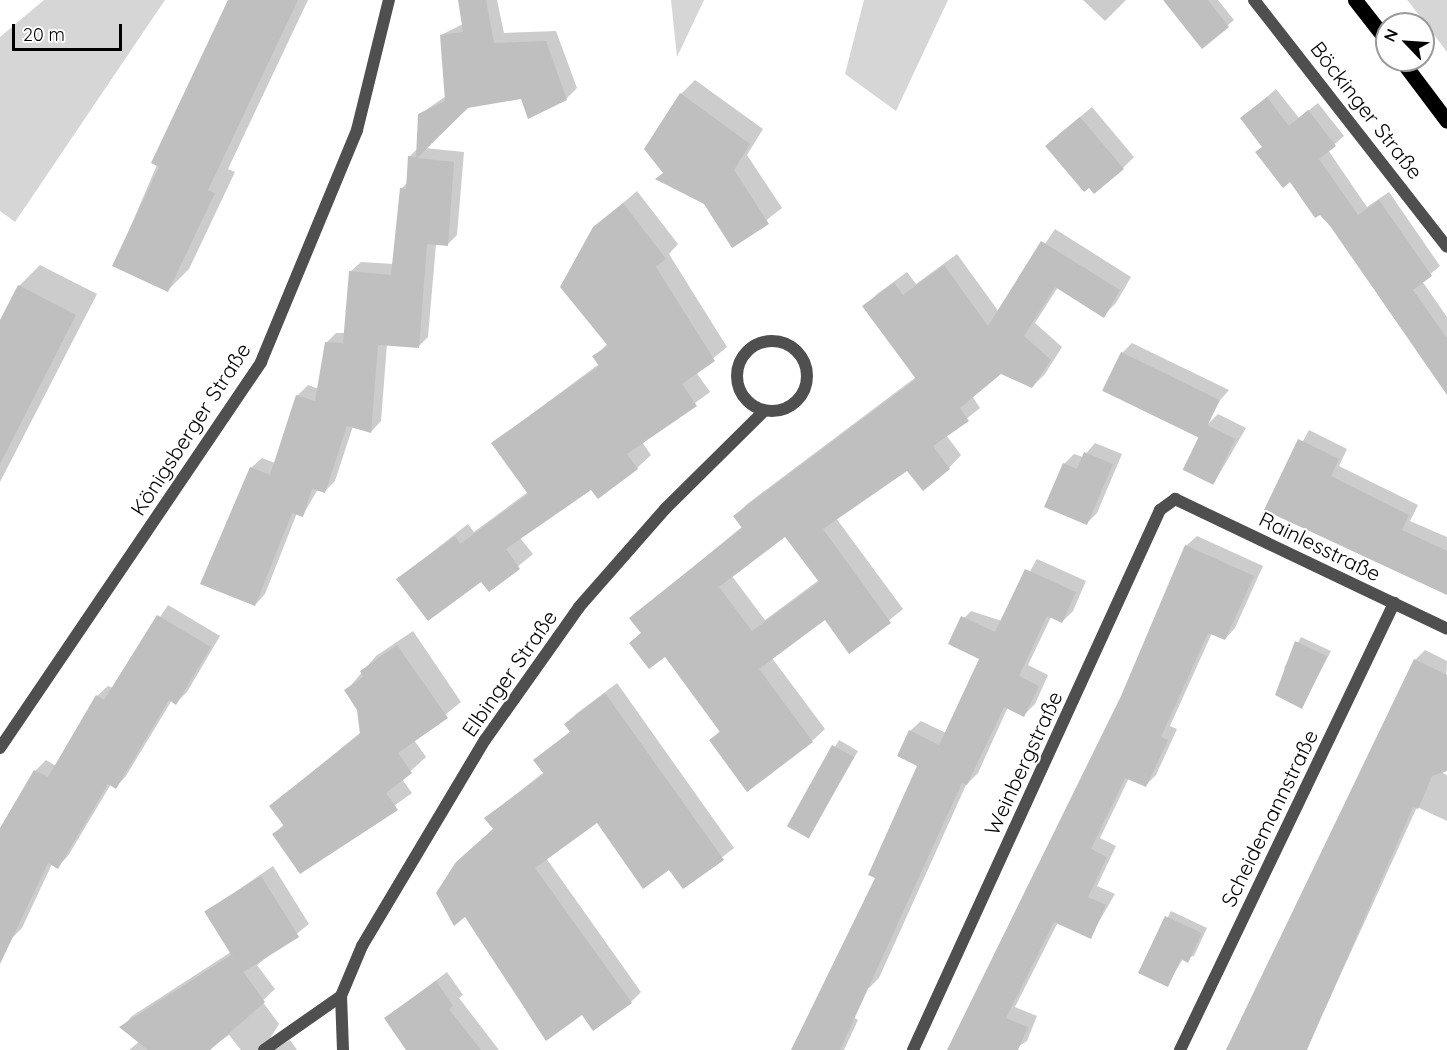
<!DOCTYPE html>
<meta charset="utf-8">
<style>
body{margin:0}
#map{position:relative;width:1447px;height:1050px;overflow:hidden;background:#fff;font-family:Quicksand,sans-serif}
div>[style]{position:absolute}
.green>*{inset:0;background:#d6d6d6}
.shadow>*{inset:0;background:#0003;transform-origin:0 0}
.building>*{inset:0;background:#bfbfbf;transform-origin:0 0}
.street>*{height:12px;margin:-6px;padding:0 6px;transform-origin:6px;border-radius:6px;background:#4f4f4f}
.street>.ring{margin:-6px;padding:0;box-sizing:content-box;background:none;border:12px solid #4f4f4f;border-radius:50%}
.primary>*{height:15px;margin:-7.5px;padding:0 7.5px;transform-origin:7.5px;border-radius:7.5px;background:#000}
span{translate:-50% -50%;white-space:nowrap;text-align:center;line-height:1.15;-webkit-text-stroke:4.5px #fff;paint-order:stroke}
.street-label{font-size:21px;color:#000}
.north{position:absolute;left:1375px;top:12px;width:60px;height:60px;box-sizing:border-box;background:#fff;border:2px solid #999;border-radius:50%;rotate:295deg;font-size:16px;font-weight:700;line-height:24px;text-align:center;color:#000}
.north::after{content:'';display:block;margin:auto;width:21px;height:27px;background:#000;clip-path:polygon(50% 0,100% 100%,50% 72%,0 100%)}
.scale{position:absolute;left:12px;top:24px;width:110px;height:27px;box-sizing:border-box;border:3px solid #000;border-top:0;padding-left:8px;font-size:18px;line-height:21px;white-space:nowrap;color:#000;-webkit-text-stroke:4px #fff;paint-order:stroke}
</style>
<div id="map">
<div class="green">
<i style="clip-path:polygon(44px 0,165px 0,15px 222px,0 211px,0 37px)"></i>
<i style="clip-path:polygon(671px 0,704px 0,677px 57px)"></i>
<i style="clip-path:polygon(864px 0,948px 0,896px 111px,845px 74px)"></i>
<i style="clip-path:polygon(1407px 0,1447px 0,1447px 52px,1409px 2px)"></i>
</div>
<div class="shadow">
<i style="clip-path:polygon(228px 0,308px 0,228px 169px,235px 172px,189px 269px,168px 290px,114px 265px)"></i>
<i style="clip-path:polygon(459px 0,497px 0,504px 33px,556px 31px,577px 88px,566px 99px,522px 98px,467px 106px,425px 148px,464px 152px,457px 235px,447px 245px,436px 244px,428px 337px,418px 347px,387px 344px,381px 421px,371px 432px,353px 426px,335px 481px,325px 491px,318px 489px,303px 515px,297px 513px,265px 594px,255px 605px,251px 468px,262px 458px,275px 463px,297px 396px,308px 385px,319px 389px,326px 343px,336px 333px,346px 333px,350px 272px,361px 262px,394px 264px,401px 189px,408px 182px,409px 157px,417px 149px,419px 115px,446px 96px,441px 35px,463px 24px)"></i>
<i style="clip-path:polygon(1083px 0,1126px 0,1105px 21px)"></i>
<i style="clip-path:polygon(1197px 0,1218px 0,1234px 20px,1202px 47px)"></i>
<i style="clip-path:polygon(695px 80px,763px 129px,747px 155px,782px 208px,733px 246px,705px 203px,664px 172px,681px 94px)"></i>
<i style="clip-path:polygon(1276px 89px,1299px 118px,1318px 103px,1344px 136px,1328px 150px,1367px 207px,1389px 192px,1440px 266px,1422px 281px,1447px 317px,1447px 394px,1321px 213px,1242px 118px)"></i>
<i style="clip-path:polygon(1092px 107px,1134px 157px,1123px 168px,1058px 135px)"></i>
<i style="clip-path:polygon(637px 191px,678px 244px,669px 254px,727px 347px,696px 372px,710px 392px,642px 442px,651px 455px,637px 468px,598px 496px,592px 488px,520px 538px,533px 554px,489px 590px,482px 580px,398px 579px,468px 524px,474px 532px,528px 492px,493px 443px,599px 364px,594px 357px,608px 343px,594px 228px)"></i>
<i style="clip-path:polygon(evenodd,1055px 229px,1131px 277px,1116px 303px,1103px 316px,1058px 287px,1035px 323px,1062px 347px,1045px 374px,1032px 387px,1001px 372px,972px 396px,980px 408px,946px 435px,961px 455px,949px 468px,907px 469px,836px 518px,903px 609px,850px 652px,826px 618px,772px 658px,825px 729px,812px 741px,711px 740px,721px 730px,665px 655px,631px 643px,642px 632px,631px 618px,743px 526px,735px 516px,747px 504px,916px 377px,864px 307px,877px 294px,907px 272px,916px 284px,957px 254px,999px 312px,1055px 229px,786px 535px,819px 580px,765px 620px,732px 576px,786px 535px)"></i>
<i style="clip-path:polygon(40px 265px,97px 294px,0 482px,0 323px,19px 286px)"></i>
<i style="clip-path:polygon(1132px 343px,1229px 390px,1201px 422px,1122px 353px)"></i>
<i style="clip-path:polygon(1218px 414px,1246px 428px,1214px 483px,1207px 425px)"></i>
<i style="clip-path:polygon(1309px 430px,1347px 449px,1339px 466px,1418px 505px,1410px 521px,1447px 537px,1447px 588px,1266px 509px)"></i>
<i style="clip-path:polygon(1095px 443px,1122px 454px,1097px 513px,1087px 523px,1064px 464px,1074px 454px,1083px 457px)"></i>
<i style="clip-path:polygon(1197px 536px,1263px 566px,1235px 628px,1225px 639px,1212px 633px,1170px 726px,1177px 729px,1156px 775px,1145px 786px,1129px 778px,1100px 838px,1116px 846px,1097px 886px,1115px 894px,1090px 937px,1058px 922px,1015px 1007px,1037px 1016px,1027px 1041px,1013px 1050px,960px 1027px,1122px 696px,1186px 546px)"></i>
<i style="clip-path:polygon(1037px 559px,1086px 581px,1073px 611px,1062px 622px,1051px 617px,1028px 665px,1048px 675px,1035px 704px,1024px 715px,1008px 707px,978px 773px,966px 785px,879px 978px,869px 988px,863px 986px,850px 1015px,858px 1020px,844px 1050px,793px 1050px,877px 877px,919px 765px,910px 731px,921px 721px,946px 733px,981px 658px,960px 622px,971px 611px,1002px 621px)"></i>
<i style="clip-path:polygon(168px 605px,220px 636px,187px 692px,176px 703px,172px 700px,126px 776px,116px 787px,111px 784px,68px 856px,57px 867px,52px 864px,22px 928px,11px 939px,0 934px,0 830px,36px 770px,46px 760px,56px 766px,97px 696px,108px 686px,113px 688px)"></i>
<i style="clip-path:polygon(413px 631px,461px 702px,414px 740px,426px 757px,402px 779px,412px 793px,301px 872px,274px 834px,284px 824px,271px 806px,361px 732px,359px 709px,346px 691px,376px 656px)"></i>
<i style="clip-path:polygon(1301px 637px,1331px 651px,1302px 707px,1290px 671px,1284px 668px)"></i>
<i style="clip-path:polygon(1425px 650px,1447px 661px,1443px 773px,1447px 775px,1447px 821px,1417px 807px,1324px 1011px,1273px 1050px,1226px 1050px,1415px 660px)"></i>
<i style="clip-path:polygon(617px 683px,734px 848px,690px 882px,597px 820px,546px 858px,641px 992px,631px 1002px,486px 818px,544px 772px,535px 760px,571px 731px,566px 724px,576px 714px)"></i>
<i style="left:839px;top:740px;width:22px;height:100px;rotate:30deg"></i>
<i style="clip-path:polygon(273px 866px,309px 924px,257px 965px,275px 989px,262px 1001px,279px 1024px,267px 1043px,277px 1048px,290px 1040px,297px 1050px,241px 1050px,229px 1035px,208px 1050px,129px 1050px,140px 1041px,122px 1027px,132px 1016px,234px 950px,206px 912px)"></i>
<i style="clip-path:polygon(1171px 911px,1207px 928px,1194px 956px,1183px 959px,1167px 985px,1140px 973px)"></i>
<i style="clip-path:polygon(447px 972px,463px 995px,459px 998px,499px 1050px,408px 1050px,386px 1018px)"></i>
</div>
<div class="building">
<i style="clip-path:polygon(228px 0,298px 0,208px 190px,215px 193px,168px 292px,112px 266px,159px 167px,151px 163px)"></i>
<i style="clip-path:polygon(458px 0,486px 0,494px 43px,546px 41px,567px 100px,528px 119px,521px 99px,468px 108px,417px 158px,454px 162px,448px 246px,427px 244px,419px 348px,378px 345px,371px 433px,347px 426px,325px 493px,312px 489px,303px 517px,292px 513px,255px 606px,200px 584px,250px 467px,270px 475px,296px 395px,315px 401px,325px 342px,343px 343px,349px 271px,391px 275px,400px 188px,406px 189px,408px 156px,416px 157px,418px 114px,445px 101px,440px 35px,463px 32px)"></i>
<i style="clip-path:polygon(1163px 0,1208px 0,1229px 27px,1202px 49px)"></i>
<i style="clip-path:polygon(680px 93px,750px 144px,734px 170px,769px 224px,732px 248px,704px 204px,655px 179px,663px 173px,644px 149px)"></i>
<i style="clip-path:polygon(1267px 97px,1289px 126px,1308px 110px,1336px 146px,1319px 159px,1358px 215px,1379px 200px,1432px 276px,1413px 290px,1447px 338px,1447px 395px,1331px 227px,1320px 215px,1315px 218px,1290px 182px,1283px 188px,1255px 152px,1262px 147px,1240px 118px)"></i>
<i style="clip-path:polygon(1080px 117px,1124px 169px,1094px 194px,1089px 188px,1084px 192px,1045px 146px)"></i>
<i style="clip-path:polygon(623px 203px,666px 259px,656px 267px,715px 361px,682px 384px,697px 406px,627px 454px,638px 469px,598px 499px,591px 490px,506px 549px,520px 569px,489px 592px,481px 582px,428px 621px,396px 579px,455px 536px,460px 544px,528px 494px,491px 443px,599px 366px,592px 356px,608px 346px,560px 287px,593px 227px)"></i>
<i style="clip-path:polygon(evenodd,1041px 241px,1120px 290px,1104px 318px,1055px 287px,1024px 336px,1051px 360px,1032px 388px,1001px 374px,960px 408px,969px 421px,933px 446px,950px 469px,923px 491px,907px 471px,823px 529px,891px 623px,849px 654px,825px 620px,759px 669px,813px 742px,747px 792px,709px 740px,720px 732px,665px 657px,649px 669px,629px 643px,641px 633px,629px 618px,742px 528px,733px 516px,916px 379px,862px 306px,894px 283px,903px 295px,944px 265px,988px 326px,1041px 241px,785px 537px,819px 582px,752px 631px,719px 587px,785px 537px)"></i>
<i style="clip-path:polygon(18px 285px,76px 315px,0 464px,0 320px)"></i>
<i style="left:1121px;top:352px;width:110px;height:43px;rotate:26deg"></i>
<i style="left:1205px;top:424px;width:34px;height:51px;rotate:26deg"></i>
<i style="clip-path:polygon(1298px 439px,1339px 459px,1331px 476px,1409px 515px,1402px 530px,1447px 551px,1447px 595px,1264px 510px)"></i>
<i style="clip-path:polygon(1084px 452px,1113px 464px,1087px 525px,1044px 507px,1063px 463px,1077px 469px)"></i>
<i style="clip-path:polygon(1185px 545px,1254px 576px,1225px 640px,1208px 633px,1161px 737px,1168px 740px,1146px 787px,1125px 778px,1091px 849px,1107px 857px,1088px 897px,1106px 905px,1091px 939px,1054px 922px,1006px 1018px,1028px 1027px,1018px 1050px,947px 1050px,1121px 696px)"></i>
<i style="clip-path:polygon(1025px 569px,1076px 592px,1062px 623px,1047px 616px,1019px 676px,1039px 686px,1024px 717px,1004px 707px,967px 785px,962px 783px,840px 1050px,791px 1050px,875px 878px,868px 875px,917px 766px,897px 756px,909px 730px,939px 745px,979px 659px,948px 644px,961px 616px,995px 632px)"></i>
<i style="clip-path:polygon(157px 615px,211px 647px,176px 705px,169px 700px,116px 789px,108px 784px,58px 869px,48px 863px,0 964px,0 828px,34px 770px,48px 777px,96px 695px,104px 700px)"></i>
<i style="clip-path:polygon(1295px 641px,1327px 656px,1302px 709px,1275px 695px)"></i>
<i style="clip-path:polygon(397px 645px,448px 718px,398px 753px,412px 773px,386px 793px,398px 810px,300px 874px,272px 834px,284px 826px,269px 806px,360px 734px,357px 710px,344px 690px,363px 677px,360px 671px)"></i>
<i style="clip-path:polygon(1414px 659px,1447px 675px,1447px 771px,1432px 776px,1418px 809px,1413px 807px,1307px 1050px,1226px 1050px)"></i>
<i style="clip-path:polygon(605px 693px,724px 860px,683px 889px,669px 870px,643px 889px,597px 823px,535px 868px,632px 1003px,593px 1031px,582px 1015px,546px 1041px,465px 917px,454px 926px,436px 893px,456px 862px,493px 829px,484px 818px,544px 774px,533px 760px,570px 732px,564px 724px)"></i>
<i style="left:832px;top:745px;width:25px;height:93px;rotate:29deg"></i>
<i style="left:261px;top:876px;width:72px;height:67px;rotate:58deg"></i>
<i style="clip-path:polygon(1165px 916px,1202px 933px,1188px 963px,1181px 959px,1168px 987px,1138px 973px)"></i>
<i style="clip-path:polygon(231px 955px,265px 1002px,210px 1050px,148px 1050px,119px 1027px)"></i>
<i style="clip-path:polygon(436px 981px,453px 1006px,449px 1009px,481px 1050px,406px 1050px,384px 1018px)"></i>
</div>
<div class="street">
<i style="left:1254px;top:0;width:313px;rotate:52deg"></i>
<i class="ring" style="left:737px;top:341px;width:58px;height:58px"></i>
<i style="left:0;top:748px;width:466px;rotate:-55.9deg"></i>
<i style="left:261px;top:362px;width:251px;rotate:-67.5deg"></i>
<i style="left:357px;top:130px;width:134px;rotate:-76.2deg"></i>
<i style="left:264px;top:1050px;width:94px;rotate:-35deg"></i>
<i style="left:343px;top:1050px;width:54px;rotate:-92.1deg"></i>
<i style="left:341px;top:996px;width:54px;rotate:-67.2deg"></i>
<i style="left:362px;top:946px;width:240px;rotate:-59.2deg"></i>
<i style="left:485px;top:740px;width:163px;rotate:-54.7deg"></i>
<i style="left:579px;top:607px;width:130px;rotate:-48.7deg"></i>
<i style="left:665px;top:509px;width:139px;rotate:-44.7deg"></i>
<i style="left:913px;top:1050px;width:594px;rotate:-65.42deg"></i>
<i style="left:1160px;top:510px;width:19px;rotate:-36deg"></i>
<i style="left:1175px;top:499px;width:301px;rotate:25.5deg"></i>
<i style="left:1180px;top:1050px;width:496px;rotate:-64.4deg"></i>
</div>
<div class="primary">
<i style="left:1355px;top:0;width:52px;rotate:52deg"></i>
<i style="left:1401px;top:60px;width:76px;rotate:53deg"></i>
</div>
<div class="street-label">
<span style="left:1367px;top:110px;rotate:52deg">Böckinger Straße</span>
<span style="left:190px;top:429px;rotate:-57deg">Königsberger Straße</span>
<span style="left:1320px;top:546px;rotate:26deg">Rainlesstraße</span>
<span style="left:509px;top:673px;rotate:-55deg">Elbinger Straße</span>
<span style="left:1023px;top:763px;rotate:-65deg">Weinbergstraße</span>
<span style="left:1269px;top:818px;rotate:-64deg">Scheidemannstraße</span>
</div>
<div class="north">N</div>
<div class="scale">20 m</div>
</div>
